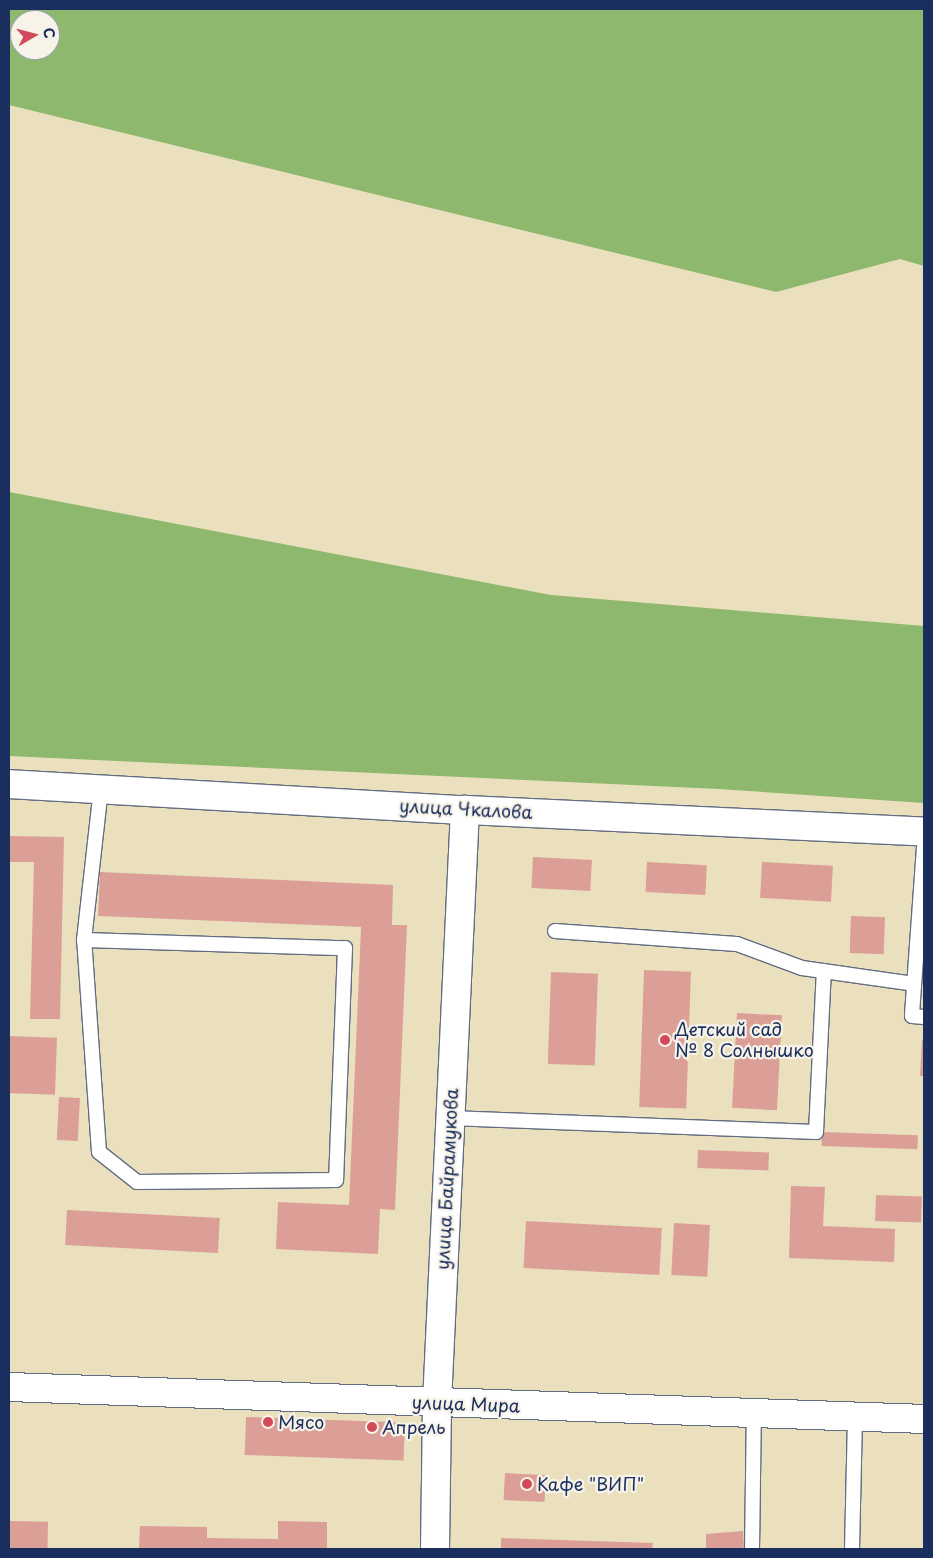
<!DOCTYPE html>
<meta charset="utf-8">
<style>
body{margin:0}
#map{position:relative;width:933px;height:1558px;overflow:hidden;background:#eae0be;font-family:"Playpen Sans",sans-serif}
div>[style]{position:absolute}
.forest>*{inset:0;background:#8eb86e}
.building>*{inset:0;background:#dc9f98;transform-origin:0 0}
.roads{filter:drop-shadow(1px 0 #636d80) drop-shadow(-1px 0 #636d80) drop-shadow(0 1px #636d80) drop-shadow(0 -1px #636d80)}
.lane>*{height:14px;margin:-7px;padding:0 7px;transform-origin:7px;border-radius:7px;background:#fff}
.street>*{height:28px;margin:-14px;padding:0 14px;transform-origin:14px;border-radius:14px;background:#fff}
.dots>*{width:14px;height:14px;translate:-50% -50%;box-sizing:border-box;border:2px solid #f7f3e8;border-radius:50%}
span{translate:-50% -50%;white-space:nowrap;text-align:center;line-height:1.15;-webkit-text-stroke:4.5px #f7f3e8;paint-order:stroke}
.street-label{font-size:18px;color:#1b2f5e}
.poi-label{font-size:18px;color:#1b2f5e}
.left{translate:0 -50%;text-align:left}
.frame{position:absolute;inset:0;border:10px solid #1b2f5e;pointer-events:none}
.north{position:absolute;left:10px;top:10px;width:50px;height:50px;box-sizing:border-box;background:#f7f3e8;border:1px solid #9fa5b1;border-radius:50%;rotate:82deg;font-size:14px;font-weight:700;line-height:20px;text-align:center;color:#1b2f5e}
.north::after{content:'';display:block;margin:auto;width:18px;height:22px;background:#d1495b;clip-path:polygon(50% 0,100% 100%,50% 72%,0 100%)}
</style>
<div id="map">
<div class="forest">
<i style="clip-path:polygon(evenodd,9px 9px,924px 9px,924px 266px,900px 259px,776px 292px,9px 105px,9px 9px,20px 20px,50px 20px,50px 50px,20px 50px,20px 20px)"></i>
<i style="clip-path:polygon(9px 492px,551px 595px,924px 626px,924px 803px,719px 789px,9px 756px)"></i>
</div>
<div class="building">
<i style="clip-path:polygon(9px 836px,64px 837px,60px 1019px,30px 1019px,34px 862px,9px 862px)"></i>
<i style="left:533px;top:857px;width:59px;height:31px;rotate:3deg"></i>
<i style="left:647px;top:862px;width:60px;height:30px;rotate:3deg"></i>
<i style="left:762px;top:862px;width:71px;height:36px;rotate:3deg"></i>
<i style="clip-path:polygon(100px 872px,393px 885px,392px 925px,407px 925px,395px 1210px,380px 1209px,378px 1254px,276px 1249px,278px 1202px,349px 1205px,361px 927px,98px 916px)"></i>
<i style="left:851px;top:916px;width:34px;height:37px;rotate:2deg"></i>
<i style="left:644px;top:970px;width:47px;height:137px;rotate:2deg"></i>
<i style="left:551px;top:972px;width:47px;height:92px;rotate:2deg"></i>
<i style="left:737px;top:1013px;width:45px;height:95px;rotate:3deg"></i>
<i style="left:9px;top:1036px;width:48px;height:57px;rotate:2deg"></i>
<i style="clip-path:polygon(922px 1040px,924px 1040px,924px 1076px,920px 1076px)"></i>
<i style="left:59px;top:1097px;width:21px;height:43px;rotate:3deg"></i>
<i style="left:822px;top:1132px;width:96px;height:14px;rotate:2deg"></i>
<i style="left:698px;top:1150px;width:71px;height:18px;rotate:2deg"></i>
<i style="clip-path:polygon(791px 1186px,825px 1187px,823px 1226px,895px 1229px,894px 1262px,789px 1258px)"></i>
<i style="left:876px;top:1195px;width:46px;height:26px;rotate:2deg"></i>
<i style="left:67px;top:1210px;width:153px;height:35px;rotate:3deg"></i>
<i style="left:526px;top:1221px;width:136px;height:47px;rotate:3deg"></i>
<i style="left:674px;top:1223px;width:36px;height:52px;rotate:3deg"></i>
<i style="left:246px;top:1417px;width:159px;height:38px;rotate:2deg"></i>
<i style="left:505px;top:1473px;width:41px;height:27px;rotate:3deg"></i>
<i style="left:9px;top:1521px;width:39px;height:28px;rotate:1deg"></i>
<i style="clip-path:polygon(278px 1521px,327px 1522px,327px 1549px,139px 1549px,140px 1526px,207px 1527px,207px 1538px,278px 1539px)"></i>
<i style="clip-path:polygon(743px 1531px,744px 1549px,706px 1549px,706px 1534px)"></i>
<i style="clip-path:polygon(501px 1538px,653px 1543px,652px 1549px,501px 1549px)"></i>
</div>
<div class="roads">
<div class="lane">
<i style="left:924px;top:847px;width:169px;rotate:94.1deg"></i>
<i style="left:912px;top:1016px;width:12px;rotate:5deg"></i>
<i style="left:555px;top:931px;width:182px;rotate:4.1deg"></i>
<i style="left:737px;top:944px;width:69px;rotate:20.3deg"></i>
<i style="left:802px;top:968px;width:113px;rotate:8.1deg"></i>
<i style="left:84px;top:940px;width:261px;rotate:1.8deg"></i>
<i style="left:345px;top:948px;width:232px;rotate:92.2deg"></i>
<i style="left:336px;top:1180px;width:199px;rotate:179.4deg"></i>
<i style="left:137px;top:1182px;width:48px;rotate:-141.7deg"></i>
<i style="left:99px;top:1152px;width:213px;rotate:-94deg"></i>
<i style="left:84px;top:940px;width:152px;rotate:-83.6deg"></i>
<i style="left:450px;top:1118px;width:366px;rotate:2.2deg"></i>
<i style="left:816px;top:1132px;width:161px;rotate:-87.2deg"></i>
<i style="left:752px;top:1549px;width:136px;rotate:-89.2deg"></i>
<i style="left:852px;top:1549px;width:132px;rotate:-88.7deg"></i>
</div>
<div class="street">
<i style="left:9px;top:784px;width:457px;rotate:3.3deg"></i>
<i style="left:465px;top:810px;width:460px;rotate:2.7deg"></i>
<i style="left:9px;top:1387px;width:916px;rotate:2deg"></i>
<i style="left:435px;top:1549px;width:146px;rotate:-89.2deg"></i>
<i style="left:437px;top:1403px;width:594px;rotate:-87.3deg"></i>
</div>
</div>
<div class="dots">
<i style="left:665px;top:1040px;background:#d1495b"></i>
<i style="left:268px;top:1422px;background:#d1495b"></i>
<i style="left:372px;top:1427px;background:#d1495b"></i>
<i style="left:527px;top:1484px;background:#d1495b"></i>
</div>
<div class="street-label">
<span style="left:466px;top:809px;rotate:3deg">улица Чкалова</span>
<span style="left:447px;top:1179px;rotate:-87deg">улица Байрамукова</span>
<span style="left:466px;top:1404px;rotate:2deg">улица Мира</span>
</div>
<div class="poi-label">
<span class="left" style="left:675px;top:1040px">Детский сад<br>№ 8 Солнышко</span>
<span class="left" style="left:278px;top:1422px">Мясо</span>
<span class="left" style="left:382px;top:1427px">Апрель</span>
<span class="left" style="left:537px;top:1484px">Кафе "ВИП"</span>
</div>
<div class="frame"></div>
<div class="north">С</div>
</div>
